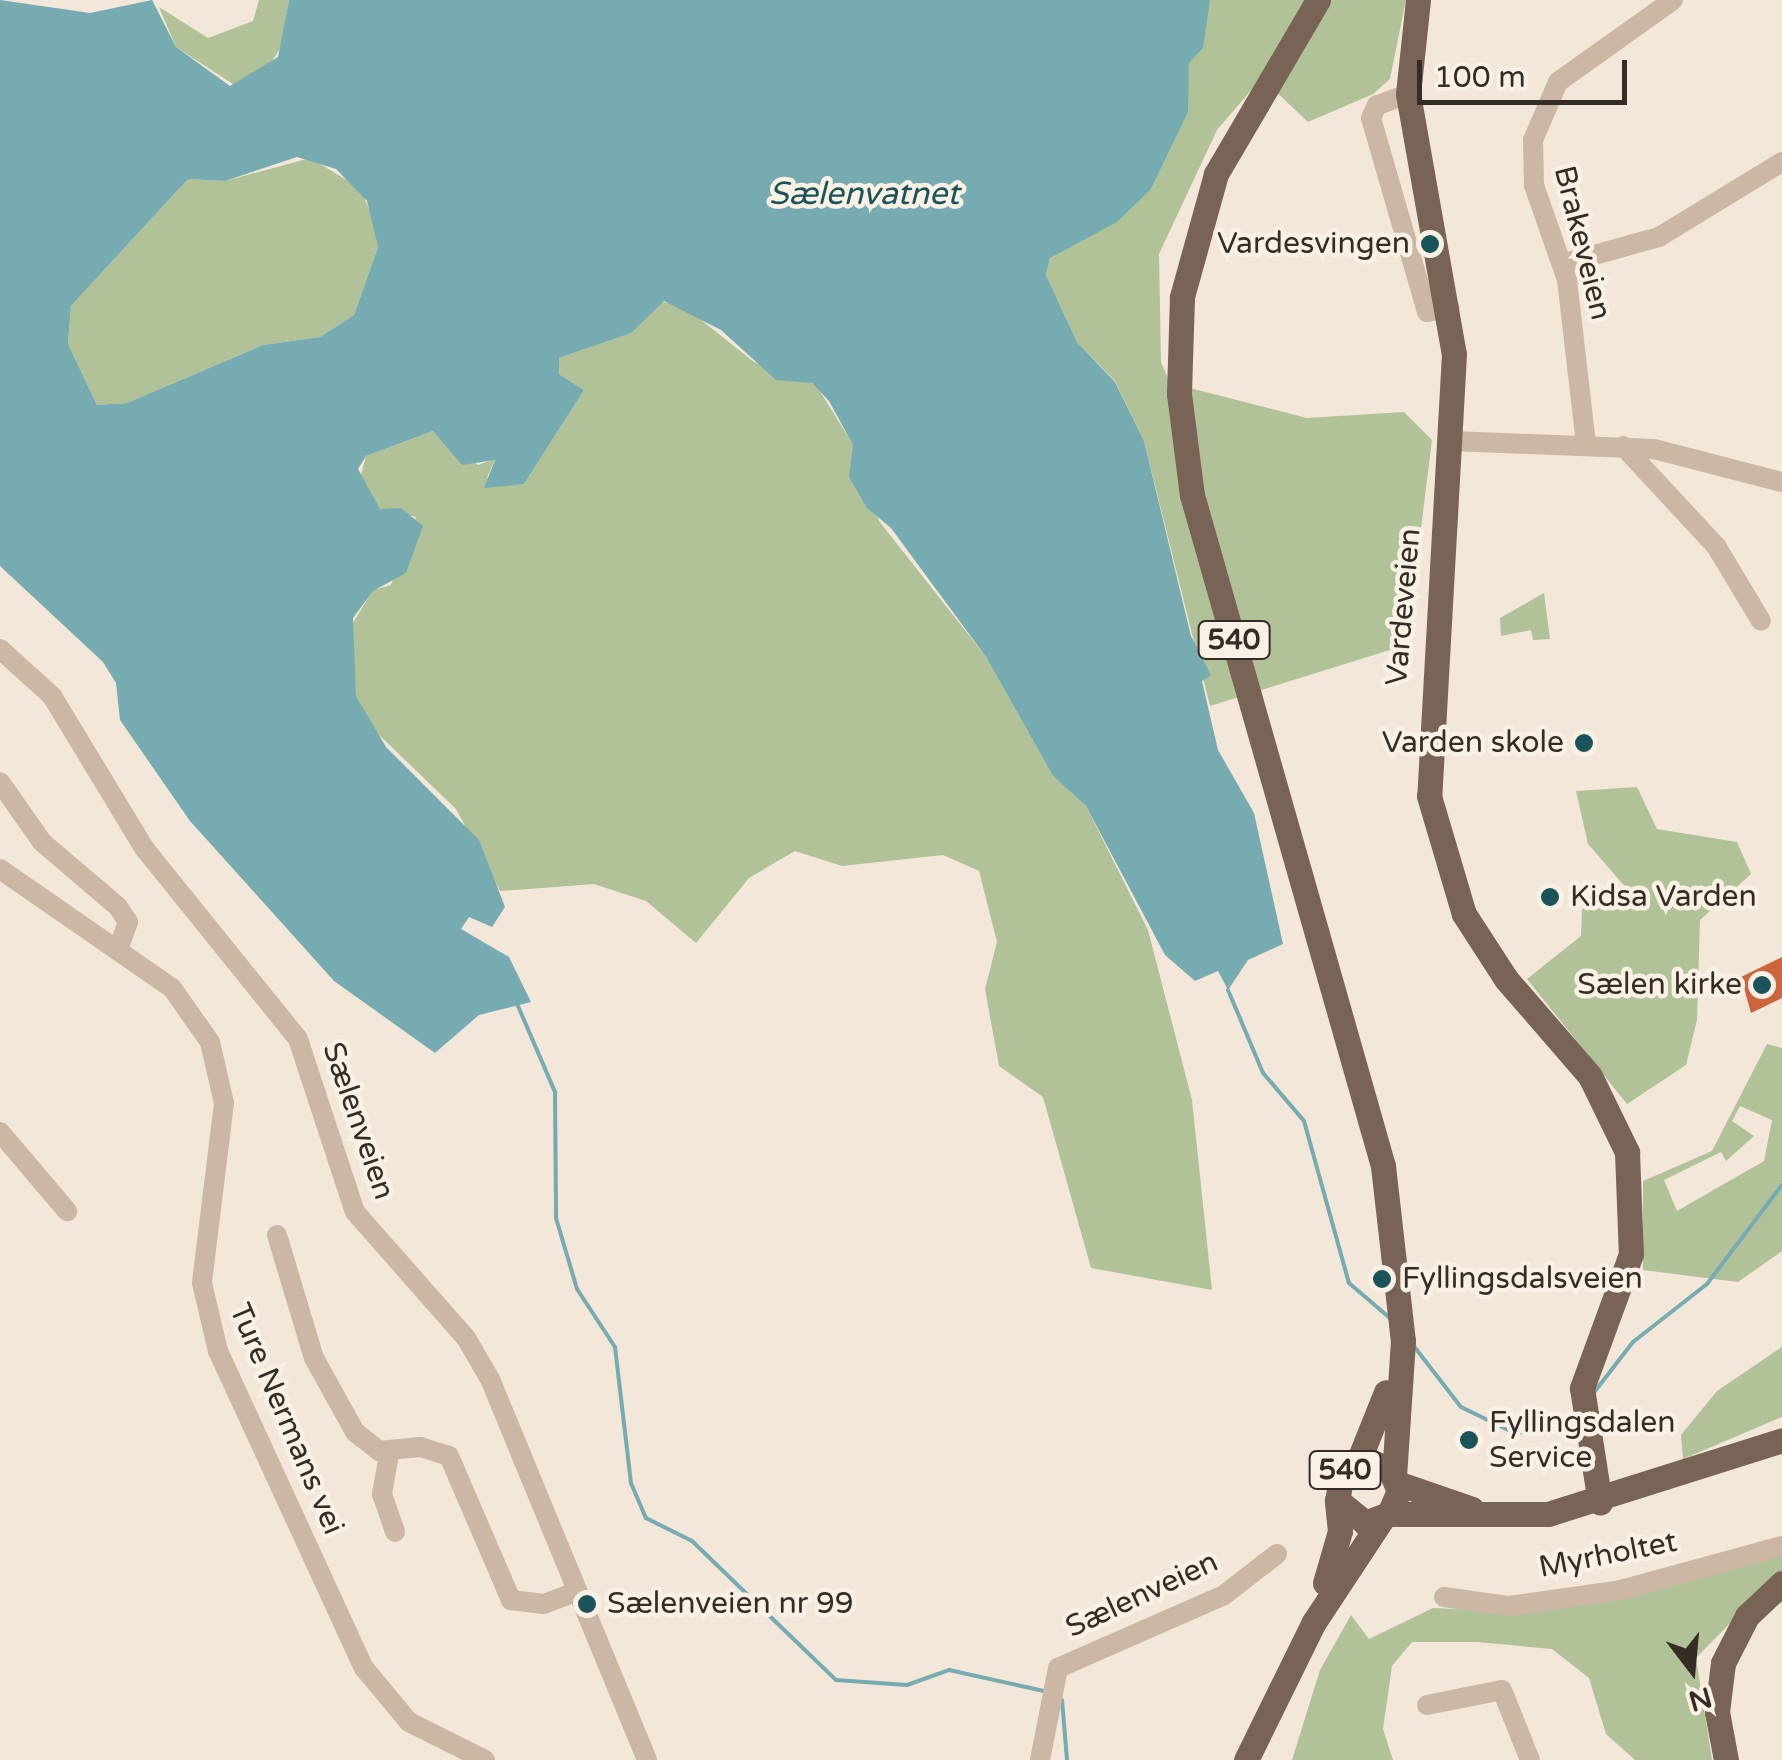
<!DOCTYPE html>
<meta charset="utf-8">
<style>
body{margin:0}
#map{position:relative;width:1782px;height:1760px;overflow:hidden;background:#f2e7d8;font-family:"Varela Round",sans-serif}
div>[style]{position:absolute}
.green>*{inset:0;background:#b2c298}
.water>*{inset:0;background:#76acb1}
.stream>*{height:4px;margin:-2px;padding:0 2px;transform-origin:2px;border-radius:2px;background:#76acb1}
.building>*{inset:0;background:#cc643d}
.minor>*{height:20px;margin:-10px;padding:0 10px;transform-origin:10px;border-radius:10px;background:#cbb7a4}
.major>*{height:25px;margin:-12.5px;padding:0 12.5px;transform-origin:12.5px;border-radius:12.5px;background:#796356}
.dots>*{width:28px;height:28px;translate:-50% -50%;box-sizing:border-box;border:5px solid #faf1e5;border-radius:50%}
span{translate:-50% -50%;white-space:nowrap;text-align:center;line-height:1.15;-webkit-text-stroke:9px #faf1e5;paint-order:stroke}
.shield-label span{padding:2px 8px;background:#faf1e5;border:2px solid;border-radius:8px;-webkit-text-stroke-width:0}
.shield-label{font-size:28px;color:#362c26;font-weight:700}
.street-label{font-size:30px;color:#362c26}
.poi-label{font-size:30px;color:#362c26}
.right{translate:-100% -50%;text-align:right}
.left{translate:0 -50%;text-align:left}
.water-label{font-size:32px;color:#1a5359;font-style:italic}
.north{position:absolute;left:1642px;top:1620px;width:100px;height:100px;-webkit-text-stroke:8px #faf1e5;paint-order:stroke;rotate:164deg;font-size:28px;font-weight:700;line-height:40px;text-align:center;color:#362c26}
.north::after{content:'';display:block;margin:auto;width:35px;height:45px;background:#362c26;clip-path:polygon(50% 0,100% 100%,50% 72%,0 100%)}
.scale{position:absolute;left:1417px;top:60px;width:210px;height:45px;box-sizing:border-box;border:5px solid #362c26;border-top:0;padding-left:12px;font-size:30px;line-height:35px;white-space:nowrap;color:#362c26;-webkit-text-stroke:8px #faf1e5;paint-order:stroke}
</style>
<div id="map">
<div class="green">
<i style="clip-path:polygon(259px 0,289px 0,281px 47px,267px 69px,236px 86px,176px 47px,159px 7px,208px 38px,253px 21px)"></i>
<i style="clip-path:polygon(1210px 0,1406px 0,1390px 79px,1373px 94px,1308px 122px,1269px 85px,1253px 88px,1217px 130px,1159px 254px,1161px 362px,1170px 383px,1307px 418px,1404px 412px,1432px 440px,1408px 633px,1390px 650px,1210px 706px,1144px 441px,1115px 381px,1077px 342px,1046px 275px,1050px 258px,1151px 189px,1187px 112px,1189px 62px)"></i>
<i style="clip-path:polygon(310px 158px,360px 188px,373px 218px,378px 247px,354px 315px,320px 337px,263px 345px,127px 403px,97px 405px,68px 344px,71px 306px,188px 179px,225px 181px)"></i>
<i style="clip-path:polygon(660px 302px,681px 304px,754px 362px,816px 385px,854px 446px,879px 521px,986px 657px,1053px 776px,1086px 806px,1148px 930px,1192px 1100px,1212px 1290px,1091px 1268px,1043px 1097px,999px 1066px,985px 989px,997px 942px,979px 871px,943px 855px,842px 866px,795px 851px,749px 878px,696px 943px,646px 901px,594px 884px,500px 891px,456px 809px,374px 730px,356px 696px,351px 626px,373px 590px,391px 585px,416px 517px,380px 509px,359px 482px,366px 456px,433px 431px,478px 465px,495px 459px,487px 478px,497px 485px,524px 484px,584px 390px,559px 374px,559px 358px,630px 333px)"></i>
<i style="clip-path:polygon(1544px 593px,1550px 639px,1533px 640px,1531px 630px,1501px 636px,1500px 618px)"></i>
<i style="clip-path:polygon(1637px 787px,1657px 829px,1737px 842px,1751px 874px,1700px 920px,1697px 1020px,1686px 1065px,1627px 1104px,1527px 979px,1581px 936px,1582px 909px,1628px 890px,1588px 844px,1576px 791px)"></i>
<i style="clip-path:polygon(evenodd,1767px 1044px,1782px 1048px,1782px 1251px,1738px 1282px,1643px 1270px,1643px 1181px,1712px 1151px,1767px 1044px,1740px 1106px,1772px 1120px,1764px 1161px,1677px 1211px,1664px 1180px,1721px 1152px,1726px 1161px,1754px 1136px,1732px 1121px,1740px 1106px)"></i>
<i style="clip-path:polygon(1782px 1347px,1782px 1417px,1683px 1459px,1681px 1435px,1717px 1391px)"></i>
<i style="clip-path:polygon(1782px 1554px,1782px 1570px,1696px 1658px,1712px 1760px,1635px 1760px,1606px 1734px,1589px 1678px,1552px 1649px,1477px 1642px,1412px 1642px,1392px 1666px,1383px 1729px,1393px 1760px,1292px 1760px,1320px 1670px,1351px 1615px,1369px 1639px,1433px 1608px,1521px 1612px)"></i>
</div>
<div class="water">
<i style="clip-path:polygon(evenodd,0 0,90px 13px,152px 0,176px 47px,230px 86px,278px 57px,289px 0,1210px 0,1203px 48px,1189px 63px,1188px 112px,1151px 189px,1117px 222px,1050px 258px,1046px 275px,1077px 342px,1115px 382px,1144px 441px,1191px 636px,1211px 675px,1202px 681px,1218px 750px,1254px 813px,1283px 944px,1248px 960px,1228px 990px,1218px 971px,1195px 981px,1165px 955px,1086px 806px,1053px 776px,986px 657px,891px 528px,867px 508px,849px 477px,853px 445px,829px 401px,812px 383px,776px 380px,721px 330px,664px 301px,631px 333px,559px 358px,559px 374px,584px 390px,524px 484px,484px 488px,495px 460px,462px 465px,433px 431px,366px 456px,358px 469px,380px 509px,401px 508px,423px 526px,406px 573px,373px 591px,353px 618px,356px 696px,386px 747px,479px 840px,505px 907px,492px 927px,469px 917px,461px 929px,509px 957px,531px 1002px,479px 1015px,435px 1053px,334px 981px,190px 821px,120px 720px,116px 683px,103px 662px,0 566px,0 0,297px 157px,336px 169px,367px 201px,378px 247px,354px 315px,320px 337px,263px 345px,127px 403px,97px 405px,68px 344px,71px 306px,188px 179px,225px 181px,297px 157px)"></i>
</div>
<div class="stream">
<i style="left:1228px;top:990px;width:90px;rotate:67.1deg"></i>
<i style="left:1263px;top:1073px;width:63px;rotate:49.5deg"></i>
<i style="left:1304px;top:1121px;width:168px;rotate:74.5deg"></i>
<i style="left:1349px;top:1283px;width:55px;rotate:40.6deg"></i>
<i style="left:518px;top:1006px;width:94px;rotate:66.7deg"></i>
<i style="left:555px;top:1092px;width:126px;rotate:89.5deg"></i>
<i style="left:556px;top:1218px;width:74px;rotate:73.5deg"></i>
<i style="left:577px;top:1289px;width:69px;rotate:56.8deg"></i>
<i style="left:615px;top:1347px;width:137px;rotate:83.3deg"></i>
<i style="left:631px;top:1483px;width:38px;rotate:67deg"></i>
<i style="left:646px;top:1518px;width:51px;rotate:26.6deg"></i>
<i style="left:692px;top:1541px;width:200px;rotate:44deg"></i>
<i style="left:836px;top:1680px;width:71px;rotate:4deg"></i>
<i style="left:907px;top:1685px;width:45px;rotate:-19.7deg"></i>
<i style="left:949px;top:1670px;width:97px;rotate:12.5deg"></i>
<i style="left:1413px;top:1345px;width:78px;rotate:52.3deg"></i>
<i style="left:1461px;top:1407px;width:57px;rotate:26.1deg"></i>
<i style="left:1512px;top:1432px;width:34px;rotate:2deg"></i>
<i style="left:1546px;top:1433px;width:36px;rotate:-32deg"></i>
<i style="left:1592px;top:1395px;width:67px;rotate:-52.3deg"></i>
<i style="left:1633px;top:1342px;width:94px;rotate:-38.1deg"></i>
<i style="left:1707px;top:1284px;width:124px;rotate:-52.9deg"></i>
<i style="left:1062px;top:1700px;width:60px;rotate:85.2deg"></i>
</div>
<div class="building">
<i style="clip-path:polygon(1782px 957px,1782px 998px,1751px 1013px,1741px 977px)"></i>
</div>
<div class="minor">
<i style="left:1408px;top:94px;width:33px;rotate:160deg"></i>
<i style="left:1377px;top:105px;width:14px;rotate:115deg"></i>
<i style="left:1371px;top:118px;width:202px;rotate:73.9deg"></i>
<i style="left:1427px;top:312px;width:23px;rotate:-10deg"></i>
<i style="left:1562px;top:264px;width:101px;rotate:-15.6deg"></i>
<i style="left:1659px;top:237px;width:144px;rotate:-31.4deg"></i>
<i style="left:1453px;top:441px;width:201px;rotate:2.3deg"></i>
<i style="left:1654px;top:449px;width:132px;rotate:14.5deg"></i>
<i style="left:1586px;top:444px;width:165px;rotate:-96.6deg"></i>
<i style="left:1567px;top:280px;width:101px;rotate:-109.2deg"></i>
<i style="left:1534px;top:185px;width:45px;rotate:-91.3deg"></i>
<i style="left:1533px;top:140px;width:63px;rotate:-66.7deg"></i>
<i style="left:1558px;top:82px;width:141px;rotate:-35.5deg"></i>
<i style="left:1623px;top:446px;width:137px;rotate:47.1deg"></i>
<i style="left:1716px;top:546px;width:87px;rotate:59deg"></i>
<i style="left:0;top:649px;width:70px;rotate:42.1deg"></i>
<i style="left:52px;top:696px;width:178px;rotate:58.8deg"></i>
<i style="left:144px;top:848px;width:245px;rotate:51.1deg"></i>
<i style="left:298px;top:1039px;width:182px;rotate:71.8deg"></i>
<i style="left:355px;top:1212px;width:168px;rotate:48.6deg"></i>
<i style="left:466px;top:1338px;width:48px;rotate:59.7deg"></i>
<i style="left:490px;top:1379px;width:412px;rotate:67.6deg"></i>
<i style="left:0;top:782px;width:73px;rotate:55deg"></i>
<i style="left:42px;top:842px;width:100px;rotate:40.5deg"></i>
<i style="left:118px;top:907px;width:18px;rotate:56deg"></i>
<i style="left:128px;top:922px;width:29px;rotate:110deg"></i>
<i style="left:0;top:869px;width:209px;rotate:34.7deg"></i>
<i style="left:172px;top:988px;width:66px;rotate:54.9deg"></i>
<i style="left:210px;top:1042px;width:63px;rotate:77.1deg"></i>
<i style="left:224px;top:1103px;width:181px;rotate:97deg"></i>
<i style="left:202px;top:1283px;width:70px;rotate:76.8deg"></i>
<i style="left:218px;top:1351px;width:349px;rotate:65.3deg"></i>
<i style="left:364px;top:1668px;width:70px;rotate:50.2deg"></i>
<i style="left:409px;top:1722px;width:85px;rotate:26.6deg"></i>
<i style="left:0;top:1132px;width:104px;rotate:49.7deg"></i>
<i style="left:277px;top:1235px;width:128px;rotate:73.3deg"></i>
<i style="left:314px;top:1358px;width:85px;rotate:61deg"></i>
<i style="left:355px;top:1432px;width:31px;rotate:38deg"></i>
<i style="left:379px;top:1451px;width:41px;rotate:-5.6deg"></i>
<i style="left:420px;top:1447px;width:30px;rotate:17deg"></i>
<i style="left:449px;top:1456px;width:157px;rotate:66.7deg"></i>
<i style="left:511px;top:1600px;width:33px;rotate:7deg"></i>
<i style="left:544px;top:1604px;width:34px;rotate:-21deg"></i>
<i style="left:389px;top:1454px;width:41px;rotate:99.9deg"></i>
<i style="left:382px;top:1494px;width:40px;rotate:71.1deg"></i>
<i style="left:1444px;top:1597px;width:66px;rotate:7.9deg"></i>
<i style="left:1509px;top:1606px;width:113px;rotate:-8.1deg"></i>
<i style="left:1621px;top:1590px;width:167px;rotate:-15.3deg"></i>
<i style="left:1427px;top:1705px;width:76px;rotate:-11.3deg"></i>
<i style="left:1502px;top:1690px;width:75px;rotate:68.2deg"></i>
<i style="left:1040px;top:1760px;width:94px;rotate:-78.9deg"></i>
<i style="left:1058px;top:1668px;width:181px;rotate:-23.7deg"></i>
<i style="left:1224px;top:1595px;width:67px;rotate:-37.7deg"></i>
</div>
<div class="major">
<i style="left:1318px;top:0;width:202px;rotate:120.4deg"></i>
<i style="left:1216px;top:174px;width:128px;rotate:105.5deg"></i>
<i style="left:1182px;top:297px;width:97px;rotate:91.8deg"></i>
<i style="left:1179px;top:394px;width:102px;rotate:82.7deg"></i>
<i style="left:1192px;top:495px;width:698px;rotate:74.11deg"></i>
<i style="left:1383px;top:1166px;width:176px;rotate:83.5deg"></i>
<i style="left:1403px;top:1341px;width:135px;rotate:93.8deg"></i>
<i style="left:1418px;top:0;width:95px;rotate:96.1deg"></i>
<i style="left:1408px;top:94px;width:264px;rotate:80deg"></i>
<i style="left:1454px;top:354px;width:443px;rotate:93.2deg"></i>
<i style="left:1429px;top:796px;width:123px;rotate:73.5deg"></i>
<i style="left:1464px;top:914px;width:77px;rotate:57.1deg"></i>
<i style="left:1506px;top:979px;width:128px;rotate:49.1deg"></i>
<i style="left:1590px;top:1076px;width:85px;rotate:64deg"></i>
<i style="left:1627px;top:1152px;width:102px;rotate:87.8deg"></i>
<i style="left:1631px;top:1254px;width:143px;rotate:110.1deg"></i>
<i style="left:1582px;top:1388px;width:116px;rotate:81.1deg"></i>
<i style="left:1358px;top:1462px;width:75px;rotate:-68.2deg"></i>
<i style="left:1397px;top:1483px;width:79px;rotate:19.1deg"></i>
<i style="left:1389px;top:1514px;width:25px;rotate:-67deg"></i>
<i style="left:1399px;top:1491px;width:23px;rotate:-113deg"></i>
<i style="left:1390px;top:1470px;width:24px;rotate:-156deg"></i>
<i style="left:1368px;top:1460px;width:29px;rotate:153deg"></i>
<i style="left:1342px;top:1473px;width:27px;rotate:100deg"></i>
<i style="left:1337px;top:1500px;width:36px;rotate:39deg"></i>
<i style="left:1365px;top:1523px;width:26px;rotate:-21deg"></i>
<i style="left:1389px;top:1514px;width:159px"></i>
<i style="left:1548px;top:1514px;width:245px;rotate:-17.5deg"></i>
<i style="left:1325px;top:1583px;width:54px;rotate:-73.9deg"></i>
<i style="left:1340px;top:1531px;width:31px;rotate:-96deg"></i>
<i style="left:1246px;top:1760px;width:154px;rotate:-63.8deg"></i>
<i style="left:1314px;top:1622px;width:123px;rotate:-56.6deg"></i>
<i style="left:1726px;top:1760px;width:49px;rotate:-100.6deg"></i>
<i style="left:1717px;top:1712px;width:49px;rotate:-83deg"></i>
<i style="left:1723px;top:1663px;width:53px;rotate:-62.9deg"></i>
<i style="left:1747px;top:1616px;width:48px;rotate:-43.3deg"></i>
</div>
<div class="dots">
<i style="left:1430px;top:244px;background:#1a5359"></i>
<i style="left:1584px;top:743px;background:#1a5359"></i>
<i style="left:1550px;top:897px;background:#1a5359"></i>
<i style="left:1762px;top:985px;background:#1a5359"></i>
<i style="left:1382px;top:1279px;background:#1a5359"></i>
<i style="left:1469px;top:1440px;background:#1a5359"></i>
<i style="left:587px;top:1604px;background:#1a5359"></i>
</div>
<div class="shield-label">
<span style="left:1234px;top:640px">540</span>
<span style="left:1345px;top:1470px">540</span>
</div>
<div class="street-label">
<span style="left:1582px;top:243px;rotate:76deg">Brakeveien</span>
<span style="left:1404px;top:607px;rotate:-85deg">Vardeveien</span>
<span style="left:358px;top:1121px;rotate:71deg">Sælenveien</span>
<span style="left:286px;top:1419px;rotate:67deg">Ture Nermans vei</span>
<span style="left:1608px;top:1555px;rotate:-11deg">Myrholtet</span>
<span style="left:1142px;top:1595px;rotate:-25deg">Sælenveien</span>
</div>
<div class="poi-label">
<span class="right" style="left:1410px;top:244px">Vardesvingen</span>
<span class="right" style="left:1564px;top:743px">Varden skole</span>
<span class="left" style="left:1570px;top:897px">Kidsa Varden</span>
<span class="right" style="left:1742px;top:985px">Sælen kirke</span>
<span class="left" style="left:1402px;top:1279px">Fyllingsdalsveien</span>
<span class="left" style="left:1489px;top:1440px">Fyllingsdalen<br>Service</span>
<span class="left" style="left:607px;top:1604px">Sælenveien nr 99</span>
</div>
<div class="water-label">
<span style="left:864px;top:194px">Sælenvatnet</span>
</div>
<div class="north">N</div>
<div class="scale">100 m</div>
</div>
